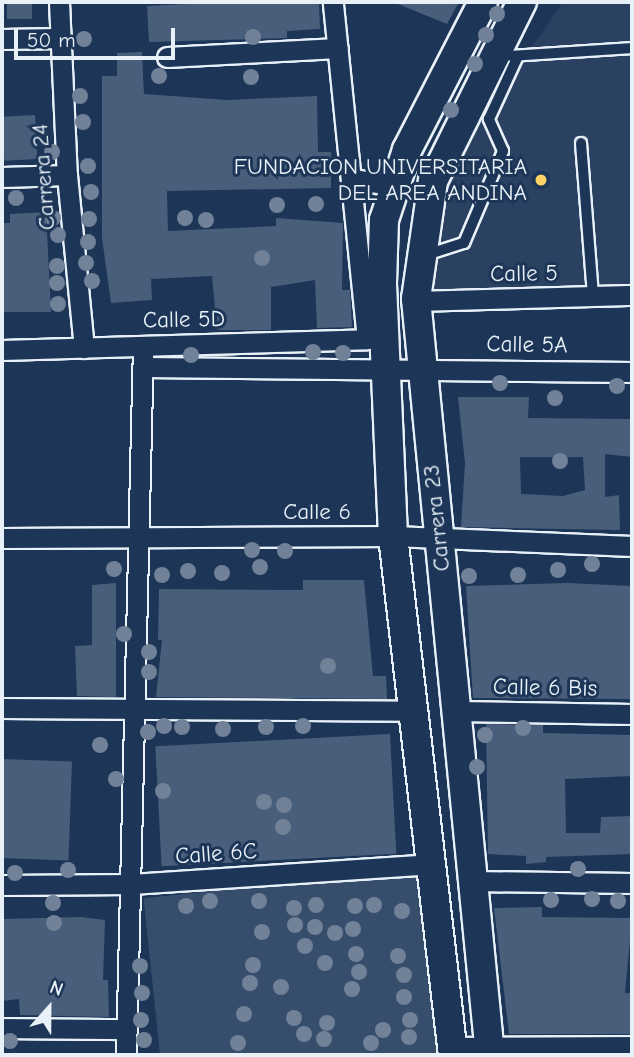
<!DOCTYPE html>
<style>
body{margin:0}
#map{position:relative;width:634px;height:1057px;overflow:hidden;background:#1d3557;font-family:"Comic Neue",sans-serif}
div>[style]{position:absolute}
.built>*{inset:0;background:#2a4162}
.green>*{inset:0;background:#374d6c;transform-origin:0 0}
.building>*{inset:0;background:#495e7a;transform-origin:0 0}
.roads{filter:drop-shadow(2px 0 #e8f1f8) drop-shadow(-2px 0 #e8f1f8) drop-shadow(0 2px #e8f1f8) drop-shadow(0 -2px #e8f1f8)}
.lane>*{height:10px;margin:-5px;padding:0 5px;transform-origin:5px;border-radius:5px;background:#1d3557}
.street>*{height:19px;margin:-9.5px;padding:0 9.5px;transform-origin:9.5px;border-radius:9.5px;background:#1d3557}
.secondary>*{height:28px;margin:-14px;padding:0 14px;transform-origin:14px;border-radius:14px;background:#1d3557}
.trees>*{width:16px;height:16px;margin:-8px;border-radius:50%;background:#708198}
.dots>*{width:19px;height:19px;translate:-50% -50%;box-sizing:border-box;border:4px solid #1d3557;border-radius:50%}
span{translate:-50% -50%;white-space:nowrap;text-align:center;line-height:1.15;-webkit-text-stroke:6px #1d3557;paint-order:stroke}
.poi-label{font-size:23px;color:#e8f1f8}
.right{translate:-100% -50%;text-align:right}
.street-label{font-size:23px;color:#e8f1f8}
.frame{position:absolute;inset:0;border:4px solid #e8f1f8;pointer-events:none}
.north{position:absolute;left:14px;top:973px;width:70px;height:70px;-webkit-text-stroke:5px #1d3557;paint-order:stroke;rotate:21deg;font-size:19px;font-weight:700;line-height:28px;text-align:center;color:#e8f1f8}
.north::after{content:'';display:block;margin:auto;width:24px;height:32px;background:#e8f1f8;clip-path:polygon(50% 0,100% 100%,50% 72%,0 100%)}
.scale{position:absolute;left:14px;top:28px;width:161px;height:32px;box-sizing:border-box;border:4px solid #e8f1f8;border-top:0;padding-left:9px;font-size:21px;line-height:24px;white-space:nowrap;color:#e8f1f8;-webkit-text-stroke:5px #1d3557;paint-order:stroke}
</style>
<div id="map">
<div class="built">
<i style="clip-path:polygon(563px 2px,632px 2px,632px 290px,430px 297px,438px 215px,463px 145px)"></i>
</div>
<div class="green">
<i style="left:421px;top:869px;width:187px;height:279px;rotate:84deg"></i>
</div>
<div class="building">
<i style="left:7px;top:2px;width:25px;height:17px"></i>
<i style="clip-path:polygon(227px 2px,319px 3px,320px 29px,287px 31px,287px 38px,149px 42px,147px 6px)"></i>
<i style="clip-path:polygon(393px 2px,459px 2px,447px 24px)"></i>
<i style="clip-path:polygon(142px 52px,144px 94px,227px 100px,317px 96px,318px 152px,331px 152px,331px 188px,167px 191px,168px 231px,276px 226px,276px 218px,343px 223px,342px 290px,350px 290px,352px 327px,317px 328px,315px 280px,271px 287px,271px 330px,217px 330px,212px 276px,151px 279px,152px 300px,111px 303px,102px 238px,102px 76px,117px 76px,117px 53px)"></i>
<i style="left:35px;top:115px;width:44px;height:33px;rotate:87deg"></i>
<i style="clip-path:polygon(46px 212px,51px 312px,2px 312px,2px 223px,10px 223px,10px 214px)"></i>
<i style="clip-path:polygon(evenodd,458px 397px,529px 397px,528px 418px,632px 419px,632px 457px,605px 454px,605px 497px,619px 495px,620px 530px,461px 527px,465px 463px,458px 397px,520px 457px,583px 457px,585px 490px,563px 496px,521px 494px,520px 457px)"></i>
<i style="clip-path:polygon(303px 580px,364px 580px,373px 676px,386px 676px,387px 699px,156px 697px,162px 640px,158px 640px,159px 589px,303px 590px)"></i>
<i style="clip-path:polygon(116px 583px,116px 697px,77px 696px,75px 646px,92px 645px,92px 585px)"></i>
<i style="clip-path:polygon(567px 583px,632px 586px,632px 699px,473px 698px,466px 586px)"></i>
<i style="clip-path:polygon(486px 724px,543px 725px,543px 733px,632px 735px,632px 776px,565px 779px,566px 833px,600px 833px,601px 817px,632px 816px,632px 854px,546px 857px,546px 862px,526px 864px,526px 856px,488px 854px)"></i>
<i style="left:390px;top:734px;width:120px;height:235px;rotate:87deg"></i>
<i style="left:2px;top:759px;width:70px;height:99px;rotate:2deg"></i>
<i style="clip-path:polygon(542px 907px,542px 917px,632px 918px,625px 993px,632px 993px,632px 1034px,509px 1034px,494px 908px)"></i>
<i style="clip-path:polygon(81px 917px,105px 920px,103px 980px,108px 980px,109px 1017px,20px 1015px,19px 999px,2px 1001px,2px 919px)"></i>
</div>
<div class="roads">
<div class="lane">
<i style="left:511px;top:56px;width:121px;rotate:-3.8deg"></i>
<i style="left:581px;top:143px;width:153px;rotate:85.5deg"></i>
<i style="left:426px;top:255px;width:40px;rotate:-18deg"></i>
<i style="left:464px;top:243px;width:100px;rotate:-67deg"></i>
<i style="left:503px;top:151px;width:35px;rotate:-114deg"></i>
<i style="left:489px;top:119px;width:67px;rotate:-65.3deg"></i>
</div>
<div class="street">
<i style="left:59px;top:2px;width:173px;rotate:87.4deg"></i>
<i style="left:67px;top:175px;width:174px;rotate:84.4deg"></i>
<i style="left:2px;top:39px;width:58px;rotate:-1deg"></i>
<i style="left:167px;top:57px;width:171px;rotate:-3deg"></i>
<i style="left:2px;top:177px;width:65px;rotate:-1.8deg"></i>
<i style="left:353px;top:179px;width:44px;rotate:9.2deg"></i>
<i style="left:416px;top:301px;width:216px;rotate:-1.6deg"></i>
<i style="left:2px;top:350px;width:365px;rotate:-1.7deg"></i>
<i style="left:367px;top:339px;width:339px;rotate:-95.8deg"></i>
<i style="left:143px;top:367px;width:489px;rotate:0.6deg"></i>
<i style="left:2px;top:538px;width:391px;rotate:-0.3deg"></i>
<i style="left:393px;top:536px;width:239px;rotate:2.4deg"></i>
<i style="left:2px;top:708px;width:411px;rotate:0.4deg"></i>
<i style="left:457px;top:711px;width:175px;rotate:1deg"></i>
<i style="left:471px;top:881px;width:161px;rotate:0.7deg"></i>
<i style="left:2px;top:885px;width:129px;rotate:-0.4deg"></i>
<i style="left:131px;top:884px;width:303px;rotate:-3.8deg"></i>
<i style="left:2px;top:1028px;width:124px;rotate:0.5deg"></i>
<i style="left:453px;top:1047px;width:179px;rotate:-0.3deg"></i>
<i style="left:126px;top:1055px;width:709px;rotate:-88.63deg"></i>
</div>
<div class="secondary">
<i style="left:453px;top:1055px;width:522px;rotate:-96.59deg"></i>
<i style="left:393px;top:536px;width:253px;rotate:-92.5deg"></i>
<i style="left:382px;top:283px;width:63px;rotate:-88.2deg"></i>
<i style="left:384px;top:220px;width:74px;rotate:-71.8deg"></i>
<i style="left:407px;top:150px;width:166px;rotate:-62.8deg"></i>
<i style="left:490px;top:1055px;width:760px;rotate:-95.59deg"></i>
<i style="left:416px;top:299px;width:119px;rotate:-81.8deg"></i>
<i style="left:433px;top:181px;width:200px;rotate:-63.6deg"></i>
</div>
</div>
<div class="trees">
<i style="left:497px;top:14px"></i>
<i style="left:486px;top:35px"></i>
<i style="left:253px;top:37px"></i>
<i style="left:84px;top:39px"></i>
<i style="left:475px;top:64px"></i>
<i style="left:159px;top:76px"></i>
<i style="left:251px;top:77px"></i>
<i style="left:80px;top:96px"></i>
<i style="left:451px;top:110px"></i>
<i style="left:83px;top:122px"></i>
<i style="left:52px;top:152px"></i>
<i style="left:88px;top:166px"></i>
<i style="left:91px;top:192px"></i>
<i style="left:16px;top:198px"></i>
<i style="left:316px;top:204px"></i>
<i style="left:277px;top:205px"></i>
<i style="left:53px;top:218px"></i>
<i style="left:185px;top:218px"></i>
<i style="left:89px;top:219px"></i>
<i style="left:206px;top:220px"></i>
<i style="left:58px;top:235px"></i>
<i style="left:88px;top:242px"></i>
<i style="left:262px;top:258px"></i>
<i style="left:86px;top:263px"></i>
<i style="left:57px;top:266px"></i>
<i style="left:92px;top:281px"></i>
<i style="left:57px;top:283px"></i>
<i style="left:58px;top:304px"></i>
<i style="left:313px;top:352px"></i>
<i style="left:343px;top:353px"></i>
<i style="left:191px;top:355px"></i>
<i style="left:500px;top:383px"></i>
<i style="left:617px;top:386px"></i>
<i style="left:555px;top:398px"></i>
<i style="left:560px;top:461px"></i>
<i style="left:252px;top:550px"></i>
<i style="left:285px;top:551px"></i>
<i style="left:592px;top:564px"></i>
<i style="left:260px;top:567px"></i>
<i style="left:114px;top:569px"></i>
<i style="left:558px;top:570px"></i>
<i style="left:188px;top:571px"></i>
<i style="left:222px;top:573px"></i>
<i style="left:162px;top:575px"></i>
<i style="left:518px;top:575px"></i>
<i style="left:469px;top:576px"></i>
<i style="left:124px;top:634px"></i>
<i style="left:149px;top:652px"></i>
<i style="left:328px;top:666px"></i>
<i style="left:149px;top:672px"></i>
<i style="left:164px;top:726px"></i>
<i style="left:303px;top:726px"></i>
<i style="left:182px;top:727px"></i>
<i style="left:266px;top:727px"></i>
<i style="left:523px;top:728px"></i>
<i style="left:223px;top:729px"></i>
<i style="left:148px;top:732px"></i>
<i style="left:485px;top:735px"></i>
<i style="left:100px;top:745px"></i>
<i style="left:477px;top:767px"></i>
<i style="left:116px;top:779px"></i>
<i style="left:163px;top:791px"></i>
<i style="left:264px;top:802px"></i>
<i style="left:284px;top:805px"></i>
<i style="left:283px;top:827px"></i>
<i style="left:578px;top:869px"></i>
<i style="left:68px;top:870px"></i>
<i style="left:15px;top:873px"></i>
<i style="left:592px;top:899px"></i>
<i style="left:551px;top:900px"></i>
<i style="left:210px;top:901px"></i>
<i style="left:259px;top:901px"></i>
<i style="left:618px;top:901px"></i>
<i style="left:53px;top:903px"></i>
<i style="left:316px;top:905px"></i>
<i style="left:374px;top:905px"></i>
<i style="left:186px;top:906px"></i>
<i style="left:355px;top:906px"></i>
<i style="left:294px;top:908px"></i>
<i style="left:402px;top:911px"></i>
<i style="left:54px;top:923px"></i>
<i style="left:295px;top:925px"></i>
<i style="left:315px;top:927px"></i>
<i style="left:353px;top:929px"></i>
<i style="left:262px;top:932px"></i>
<i style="left:335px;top:933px"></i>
<i style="left:305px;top:946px"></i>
<i style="left:356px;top:954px"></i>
<i style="left:398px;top:956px"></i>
<i style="left:325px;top:963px"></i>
<i style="left:253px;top:965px"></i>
<i style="left:140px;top:966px"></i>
<i style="left:359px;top:972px"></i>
<i style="left:404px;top:975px"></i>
<i style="left:250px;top:983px"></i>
<i style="left:281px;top:987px"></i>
<i style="left:352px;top:989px"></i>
<i style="left:142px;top:993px"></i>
<i style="left:404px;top:997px"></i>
<i style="left:244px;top:1014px"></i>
<i style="left:294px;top:1018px"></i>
<i style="left:141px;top:1020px"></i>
<i style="left:410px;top:1020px"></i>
<i style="left:327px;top:1023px"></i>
<i style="left:383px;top:1030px"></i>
<i style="left:304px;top:1034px"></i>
<i style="left:409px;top:1037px"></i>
<i style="left:324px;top:1039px"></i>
<i style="left:144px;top:1040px"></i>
<i style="left:10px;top:1041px"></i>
<i style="left:238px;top:1043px"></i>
<i style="left:371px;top:1043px"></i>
</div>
<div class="dots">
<i style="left:541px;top:180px;background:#ffd166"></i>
</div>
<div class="poi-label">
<span class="right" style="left:527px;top:180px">FUNDACION UNIVERSITARIA<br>DEL AREA ANDINA</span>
</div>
<div class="street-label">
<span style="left:44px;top:177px;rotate:-94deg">Carrera 24</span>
<span style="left:524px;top:274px;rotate:-1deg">Calle 5</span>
<span style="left:184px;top:320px;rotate:-1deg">Calle 5D</span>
<span style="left:527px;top:345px;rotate:1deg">Calle 5A</span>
<span style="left:317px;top:512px">Calle 6</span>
<span style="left:437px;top:518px;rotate:-96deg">Carrera 23</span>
<span style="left:545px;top:688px;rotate:1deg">Calle 6 Bis</span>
<span style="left:216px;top:854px;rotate:-4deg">Calle 6C</span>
</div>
<div class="frame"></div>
<div class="north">N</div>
<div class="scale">50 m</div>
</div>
